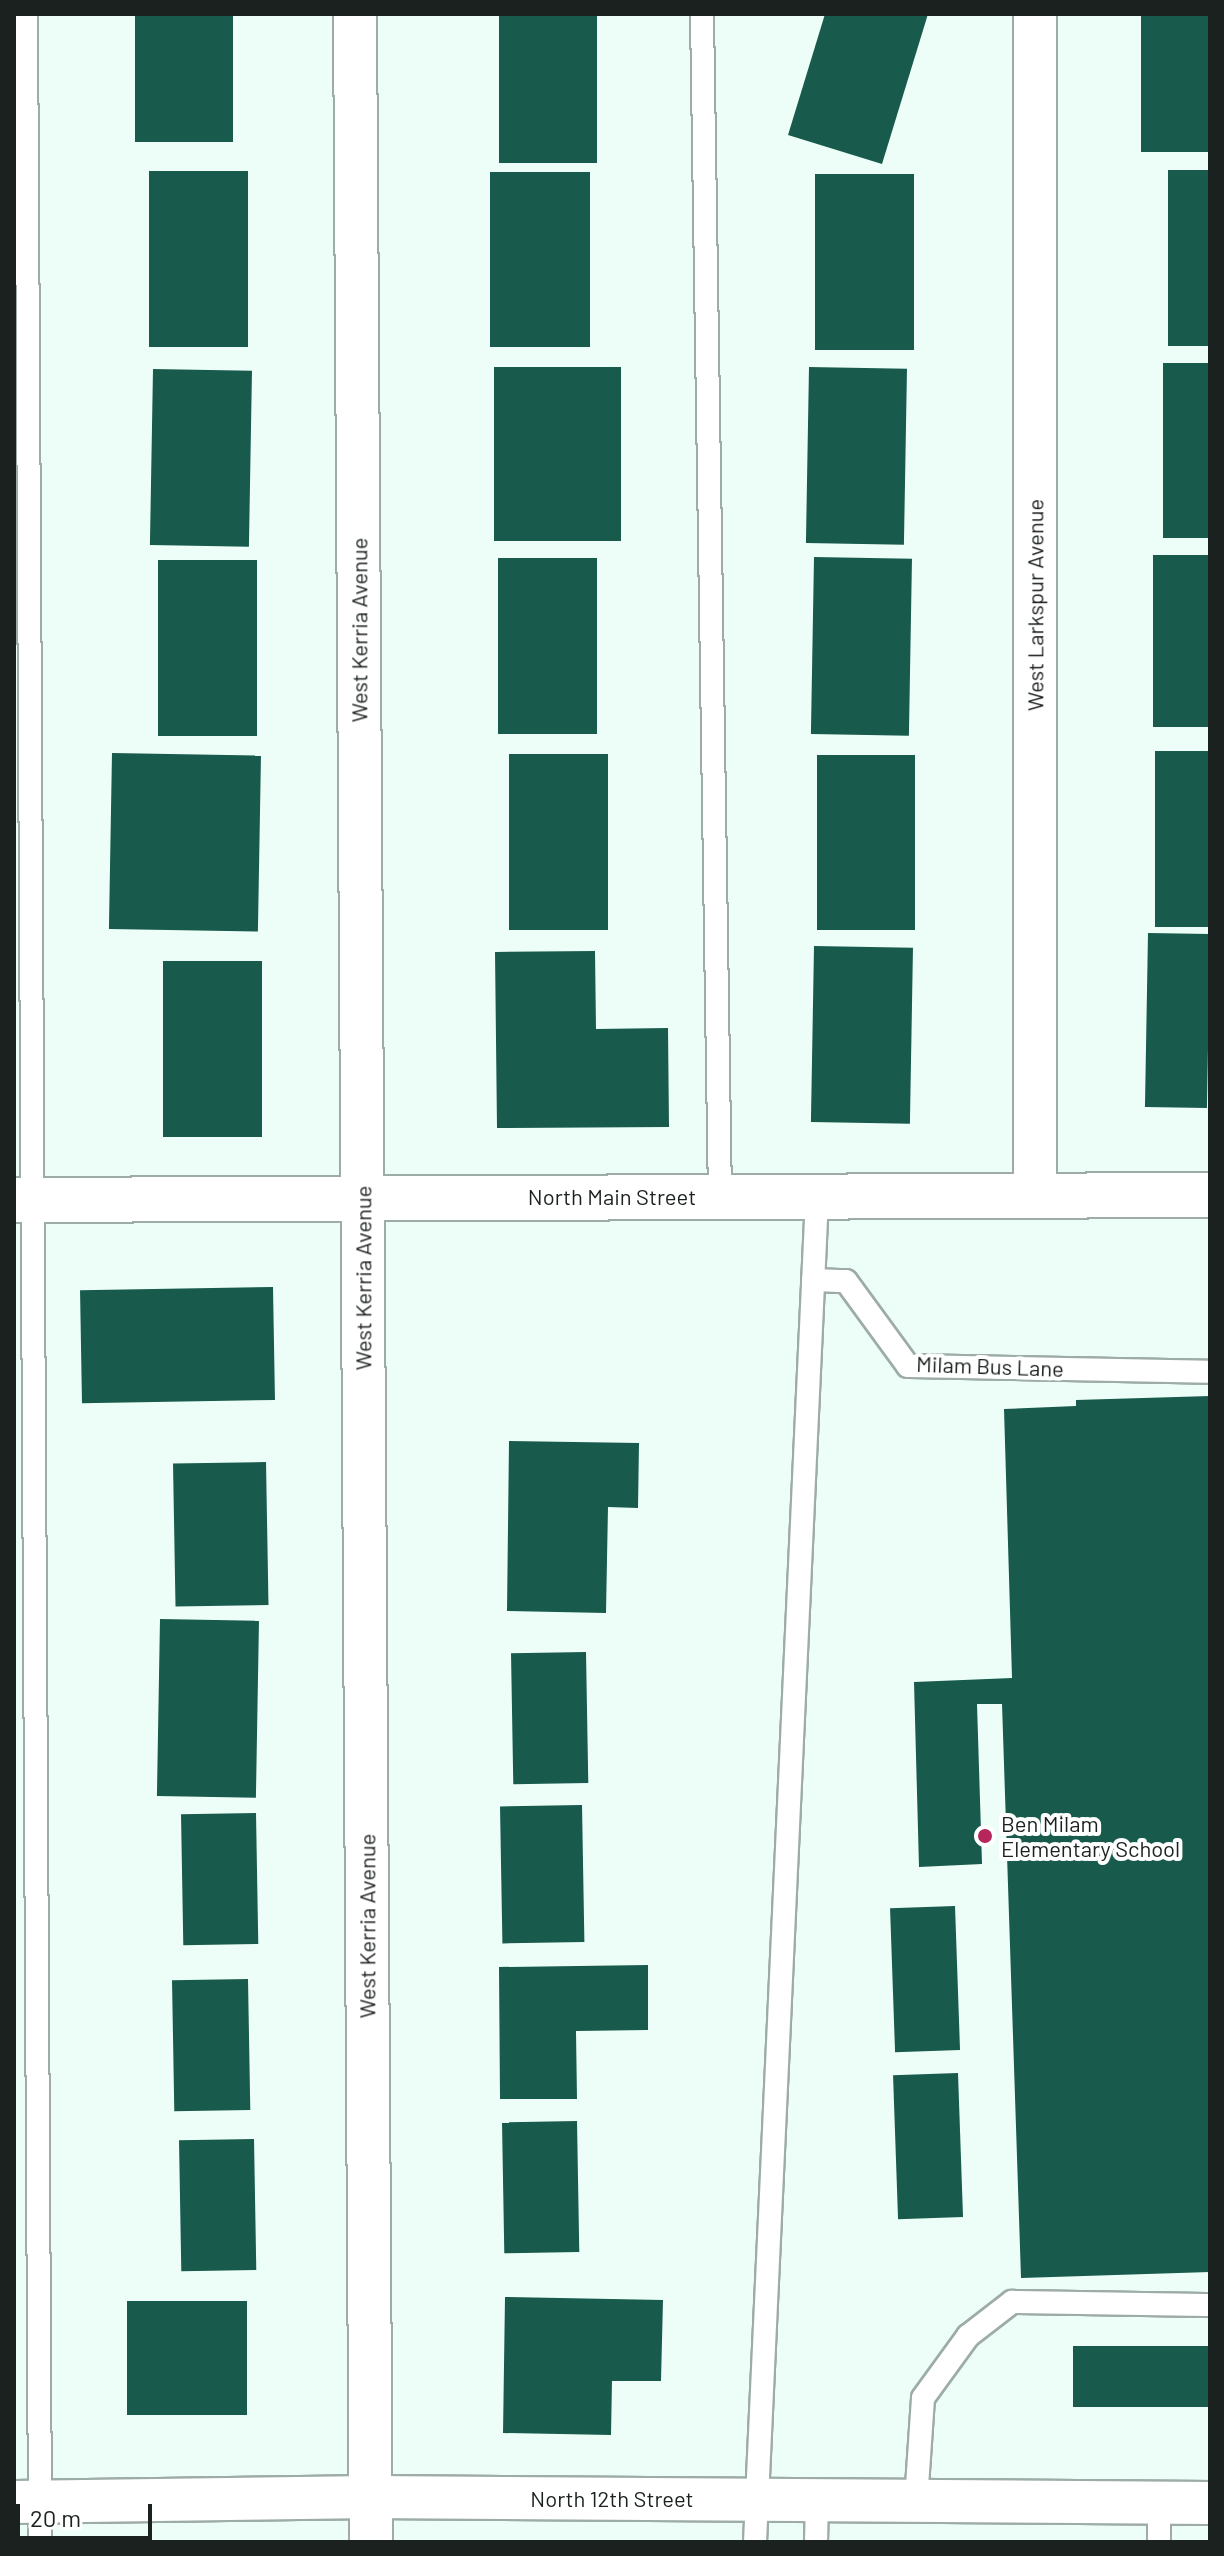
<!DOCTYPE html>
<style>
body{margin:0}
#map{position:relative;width:1224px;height:2556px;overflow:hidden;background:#edfef8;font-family:Barlow,sans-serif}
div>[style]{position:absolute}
.building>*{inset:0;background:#185b4c;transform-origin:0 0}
.roads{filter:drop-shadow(2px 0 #9daca7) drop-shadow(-2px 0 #9daca7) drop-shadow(0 2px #9daca7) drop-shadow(0 -2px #9daca7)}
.service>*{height:22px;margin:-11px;padding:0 11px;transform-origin:11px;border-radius:11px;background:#fff}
.minor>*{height:42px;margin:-21px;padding:0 21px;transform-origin:21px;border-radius:21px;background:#fff}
.tertiary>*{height:44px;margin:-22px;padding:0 22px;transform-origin:22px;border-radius:22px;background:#fff}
.dots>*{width:22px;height:22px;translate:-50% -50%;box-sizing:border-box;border:4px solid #fff;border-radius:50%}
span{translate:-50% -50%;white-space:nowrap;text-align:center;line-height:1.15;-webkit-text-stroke:8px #fff;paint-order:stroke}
.street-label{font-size:22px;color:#1b211f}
.poi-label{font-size:22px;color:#1b211f}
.left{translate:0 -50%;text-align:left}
.frame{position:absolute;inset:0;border:16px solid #1b211f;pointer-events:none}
.scale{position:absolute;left:16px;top:2504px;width:136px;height:36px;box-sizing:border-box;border:4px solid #1b211f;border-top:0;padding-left:10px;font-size:24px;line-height:28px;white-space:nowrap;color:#1b211f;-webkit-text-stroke:6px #fff;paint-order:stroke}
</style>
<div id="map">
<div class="building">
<i style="left:135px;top:14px;width:98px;height:128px"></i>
<i style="left:499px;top:14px;width:98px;height:149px"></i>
<i style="clip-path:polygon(825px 14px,928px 14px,882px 164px,788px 135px)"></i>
<i style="left:1141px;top:14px;width:69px;height:138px"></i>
<i style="left:1168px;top:170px;width:42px;height:176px"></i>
<i style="left:149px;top:171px;width:99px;height:176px"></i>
<i style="left:490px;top:172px;width:100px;height:175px"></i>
<i style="left:815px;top:174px;width:99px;height:176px"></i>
<i style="left:1163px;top:363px;width:47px;height:175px"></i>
<i style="left:494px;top:367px;width:127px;height:174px"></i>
<i style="left:809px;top:367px;width:98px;height:176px;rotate:1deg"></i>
<i style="left:153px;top:369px;width:99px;height:176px;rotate:1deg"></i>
<i style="left:1210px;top:555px;width:172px;height:57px;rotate:90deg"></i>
<i style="left:814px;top:557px;width:98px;height:177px;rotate:1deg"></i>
<i style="left:498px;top:558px;width:99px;height:176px"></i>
<i style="left:158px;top:560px;width:99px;height:176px"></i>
<i style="left:1155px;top:751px;width:55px;height:176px"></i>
<i style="left:112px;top:753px;width:149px;height:176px;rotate:1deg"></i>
<i style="left:509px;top:754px;width:99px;height:176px"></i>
<i style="left:817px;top:755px;width:98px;height:175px"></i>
<i style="left:1148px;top:933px;width:62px;height:174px;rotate:1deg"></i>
<i style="left:814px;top:946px;width:99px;height:176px;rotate:1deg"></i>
<i style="clip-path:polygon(595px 951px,596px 1029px,668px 1028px,669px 1127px,497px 1128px,495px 952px)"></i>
<i style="left:163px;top:961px;width:99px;height:176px"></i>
<i style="left:273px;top:1287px;width:113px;height:193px;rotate:89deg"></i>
<i style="clip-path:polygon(1210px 1396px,1210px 2272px,1021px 2278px,1002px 1704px,977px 1704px,982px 1864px,919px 1867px,914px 1682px,1012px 1678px,1004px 1409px,1076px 1406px,1076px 1400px)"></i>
<i style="clip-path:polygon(509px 1441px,639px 1443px,638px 1508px,608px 1507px,606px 1613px,507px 1611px)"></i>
<i style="left:266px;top:1462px;width:143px;height:93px;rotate:89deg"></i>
<i style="left:160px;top:1619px;width:99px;height:177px;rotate:1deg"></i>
<i style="left:586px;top:1652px;width:131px;height:75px;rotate:89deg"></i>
<i style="left:582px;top:1805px;width:137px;height:82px;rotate:89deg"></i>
<i style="left:256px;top:1813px;width:131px;height:75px;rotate:89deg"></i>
<i style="left:955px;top:1906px;width:144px;height:65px;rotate:88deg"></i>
<i style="clip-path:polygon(648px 1965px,648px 2030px,576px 2031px,577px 2099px,500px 2099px,499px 1967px)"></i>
<i style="left:248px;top:1979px;width:131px;height:76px;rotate:89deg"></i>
<i style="left:958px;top:2073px;width:144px;height:65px;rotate:88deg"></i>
<i style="left:577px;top:2121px;width:131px;height:75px;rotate:89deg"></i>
<i style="left:254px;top:2139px;width:131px;height:75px;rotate:89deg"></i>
<i style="clip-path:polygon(505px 2297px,663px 2300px,661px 2381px,612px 2381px,611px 2435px,503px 2433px)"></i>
<i style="left:127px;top:2301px;width:120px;height:114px"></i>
<i style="left:1210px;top:2346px;width:61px;height:137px;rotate:90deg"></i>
</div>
<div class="roads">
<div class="service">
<i style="left:26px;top:14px;width:2528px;rotate:89.68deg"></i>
<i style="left:702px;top:14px;width:1183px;rotate:89.13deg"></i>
<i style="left:813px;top:1280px;width:33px;rotate:2deg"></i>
<i style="left:846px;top:1281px;width:105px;rotate:53.9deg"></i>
<i style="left:908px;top:1366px;width:302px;rotate:1.1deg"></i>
<i style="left:916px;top:2501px;width:103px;rotate:-86.1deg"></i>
<i style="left:923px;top:2398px;width:77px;rotate:-54deg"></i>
<i style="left:968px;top:2336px;width:56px;rotate:-37.7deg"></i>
<i style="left:1012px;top:2302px;width:198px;rotate:0.9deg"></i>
<i style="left:1159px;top:2503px;width:39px;rotate:90deg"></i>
<i style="left:755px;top:2542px;width:1347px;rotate:-87.36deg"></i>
<i style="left:816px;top:2542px;width:42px;rotate:-88.6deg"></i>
</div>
<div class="minor">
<i style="left:355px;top:14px;width:2528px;rotate:89.64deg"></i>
<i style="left:1035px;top:1195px;width:1181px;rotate:-90deg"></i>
<i style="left:14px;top:2502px;width:357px;rotate:-0.8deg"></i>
<i style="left:371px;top:2497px;width:839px;rotate:0.41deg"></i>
</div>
<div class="tertiary">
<i style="left:14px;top:1200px;width:1196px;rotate:-0.24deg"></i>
</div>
</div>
<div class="dots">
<i style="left:985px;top:1836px;background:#b5275c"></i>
</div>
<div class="street-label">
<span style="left:1035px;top:605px;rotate:-90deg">West Larkspur Avenue</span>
<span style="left:359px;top:630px;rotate:-90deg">West Kerria Avenue</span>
<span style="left:612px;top:1197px">North Main Street</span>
<span style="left:363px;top:1278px;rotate:-90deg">West Kerria Avenue</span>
<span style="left:990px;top:1366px;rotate:2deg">Milam Bus Lane</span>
<span style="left:367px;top:1926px;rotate:-90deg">West Kerria Avenue</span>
<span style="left:612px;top:2499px">North 12th Street</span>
</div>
<div class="poi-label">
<span class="left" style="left:1001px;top:1836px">Ben Milam<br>Elementary School</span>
</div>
<div class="frame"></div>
<div class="scale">20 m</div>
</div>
